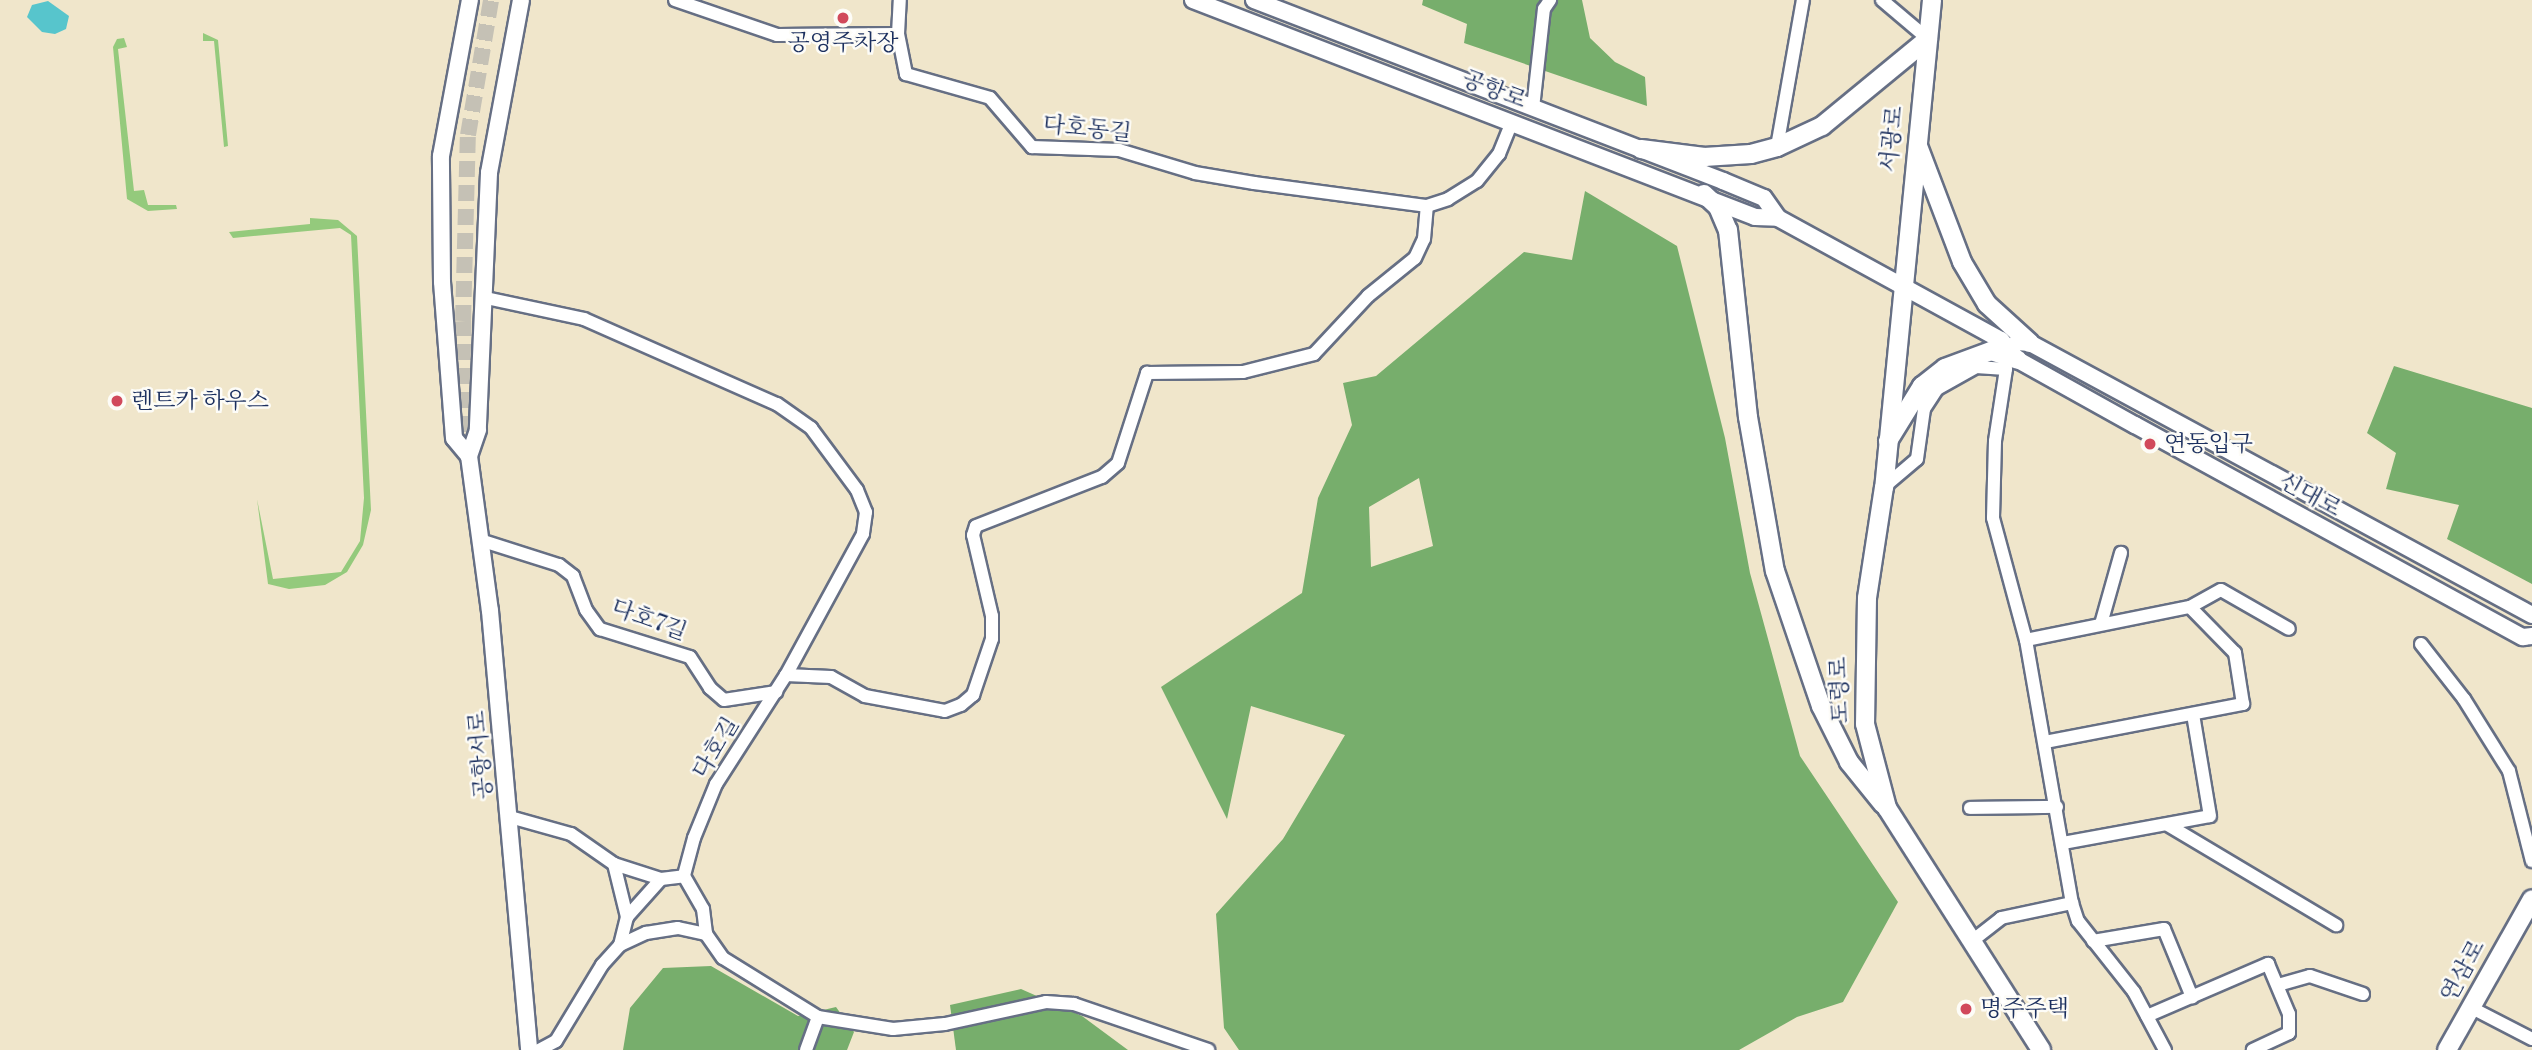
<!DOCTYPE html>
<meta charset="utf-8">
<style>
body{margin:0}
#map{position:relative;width:2532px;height:1050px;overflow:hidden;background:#f0e6cb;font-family:"Libre Bodoni","Noto Serif KR",serif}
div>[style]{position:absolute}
.green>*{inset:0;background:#94ca7c}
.forest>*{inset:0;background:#77ae6c}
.water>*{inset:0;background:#57c5cc}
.tertiary-tunnel>*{height:16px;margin-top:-8px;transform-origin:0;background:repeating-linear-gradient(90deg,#c5c1b5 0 16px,transparent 0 24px)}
.roads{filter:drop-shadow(2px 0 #666f84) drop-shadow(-2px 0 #666f84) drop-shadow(0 2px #666f84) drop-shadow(0 -2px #666f84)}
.minor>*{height:12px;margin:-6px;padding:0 6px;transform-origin:6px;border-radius:6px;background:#fff}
.tertiary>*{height:16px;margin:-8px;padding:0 8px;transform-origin:8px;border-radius:8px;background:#fff}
.secondary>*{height:18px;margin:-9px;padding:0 9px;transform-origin:9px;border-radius:9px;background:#fff}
.dots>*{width:19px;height:19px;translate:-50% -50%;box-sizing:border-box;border:4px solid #fdfcf7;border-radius:50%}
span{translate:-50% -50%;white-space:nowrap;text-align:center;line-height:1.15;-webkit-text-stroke:5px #fdfcf7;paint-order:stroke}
.poi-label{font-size:23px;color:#1b2f5e}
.left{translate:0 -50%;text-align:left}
.street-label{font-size:23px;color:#1b2f5e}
</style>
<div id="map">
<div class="green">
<i style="clip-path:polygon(203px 33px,218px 40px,228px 146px,224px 147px,214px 41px,203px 41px)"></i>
<i style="clip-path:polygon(124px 38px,127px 47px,118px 49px,134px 191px,144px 190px,148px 205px,176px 205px,177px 209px,148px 211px,127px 199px,113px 47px,117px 39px)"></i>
<i style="clip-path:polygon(310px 218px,338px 220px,357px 236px,371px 510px,363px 545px,347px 572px,325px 585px,289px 589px,268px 584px,257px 499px,273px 579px,341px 572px,360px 541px,364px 498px,351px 235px,340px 228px,233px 238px,229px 232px,310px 224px)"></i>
</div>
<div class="forest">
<i style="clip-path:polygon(1423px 0,1582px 0,1590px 38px,1615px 62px,1645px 77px,1647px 106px,1464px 43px,1467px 24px,1422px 5px)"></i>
<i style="clip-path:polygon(evenodd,1585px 191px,1677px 246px,1725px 438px,1750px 573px,1800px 756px,1898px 902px,1843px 1002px,1797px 1017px,1739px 1050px,1239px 1050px,1224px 1028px,1216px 914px,1283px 839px,1345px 735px,1251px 706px,1227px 819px,1161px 687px,1302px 593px,1318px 498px,1352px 425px,1343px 383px,1376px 376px,1524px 252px,1572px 260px,1585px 191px,1419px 478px,1433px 546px,1371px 567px,1369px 507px,1419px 478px)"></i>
<i style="clip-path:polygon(2394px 366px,2532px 408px,2532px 584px,2447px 539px,2459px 505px,2386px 489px,2396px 453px,2367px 433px)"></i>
<i style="clip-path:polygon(711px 966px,798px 1016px,836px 1007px,854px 1032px,847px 1050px,623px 1050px,630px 1008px,663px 968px)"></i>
<i style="clip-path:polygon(1021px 989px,1082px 1016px,1128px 1050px,956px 1050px,950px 1005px)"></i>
</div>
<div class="water">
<i style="clip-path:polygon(48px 1px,69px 16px,66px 29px,55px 34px,42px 32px,27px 17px,32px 5px)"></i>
</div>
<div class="tertiary-tunnel">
<i style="left:469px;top:456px;width:135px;rotate:-92.5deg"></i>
<i style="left:463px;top:321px;width:186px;rotate:-88.5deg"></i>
<i style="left:468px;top:135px;width:137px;rotate:-80.3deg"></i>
</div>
<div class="roads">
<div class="minor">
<i style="left:675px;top:0;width:108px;rotate:18.9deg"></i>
<i style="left:777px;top:35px;width:121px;rotate:-0.5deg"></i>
<i style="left:898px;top:34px;width:41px;rotate:78.7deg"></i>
<i style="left:906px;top:74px;width:87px;rotate:15.9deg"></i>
<i style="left:990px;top:98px;width:65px;rotate:49.4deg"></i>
<i style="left:1032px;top:147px;width:87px;rotate:2deg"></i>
<i style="left:1119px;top:150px;width:79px;rotate:16.8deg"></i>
<i style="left:1195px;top:173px;width:60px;rotate:9.6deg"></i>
<i style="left:1254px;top:183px;width:175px;rotate:7.6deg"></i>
<i style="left:1427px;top:206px;width:22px;rotate:-18deg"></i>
<i style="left:1448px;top:199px;width:34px;rotate:-32deg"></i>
<i style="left:1477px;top:181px;width:35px;rotate:-51deg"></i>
<i style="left:1499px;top:154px;width:35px;rotate:-68deg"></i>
<i style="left:1882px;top:0;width:60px;rotate:40.3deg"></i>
<i style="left:898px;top:34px;width:34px;rotate:-87deg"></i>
<i style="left:1533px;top:108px;width:100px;rotate:-83.7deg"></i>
<i style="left:1544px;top:9px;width:11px;rotate:-56deg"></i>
<i style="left:1777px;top:147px;width:149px;rotate:-80deg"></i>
<i style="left:486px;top:298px;width:100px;rotate:12.1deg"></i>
<i style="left:584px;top:319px;width:211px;rotate:23.8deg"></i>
<i style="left:777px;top:404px;width:42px;rotate:35.2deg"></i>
<i style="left:811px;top:428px;width:77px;rotate:53.4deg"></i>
<i style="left:857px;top:490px;width:24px;rotate:68deg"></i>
<i style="left:866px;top:512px;width:22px;rotate:98deg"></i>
<i style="left:863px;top:534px;width:161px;rotate:118.6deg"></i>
<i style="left:786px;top:675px;width:130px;rotate:122.7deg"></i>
<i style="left:716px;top:784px;width:58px;rotate:112.2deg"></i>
<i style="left:694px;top:838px;width:39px;rotate:105deg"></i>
<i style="left:684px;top:876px;width:38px;rotate:60deg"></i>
<i style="left:703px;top:909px;width:25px;rotate:83deg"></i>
<i style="left:706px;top:934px;width:29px;rotate:55deg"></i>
<i style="left:723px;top:958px;width:112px;rotate:31.8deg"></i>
<i style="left:818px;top:1017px;width:76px;rotate:9.1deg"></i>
<i style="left:893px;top:1029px;width:52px;rotate:-5.5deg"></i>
<i style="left:945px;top:1024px;width:103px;rotate:-12.3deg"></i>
<i style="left:1046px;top:1002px;width:28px;rotate:4deg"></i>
<i style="left:1074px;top:1004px;width:142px;rotate:18.9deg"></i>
<i style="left:1884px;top:487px;width:43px;rotate:-40.3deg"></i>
<i style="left:1917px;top:459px;width:50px;rotate:-82deg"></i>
<i style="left:1924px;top:409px;width:24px;rotate:-57deg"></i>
<i style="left:1937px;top:389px;width:45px;rotate:-29.4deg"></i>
<i style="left:1976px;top:367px;width:30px;rotate:4deg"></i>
<i style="left:2006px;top:369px;width:73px;rotate:98.7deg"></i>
<i style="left:1995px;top:441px;width:77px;rotate:91.5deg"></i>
<i style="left:1993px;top:518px;width:126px;rotate:74.9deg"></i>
<i style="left:2026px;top:640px;width:267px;rotate:80.1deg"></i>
<i style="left:2072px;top:903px;width:19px;rotate:72deg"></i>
<i style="left:2078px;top:921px;width:90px;rotate:51.7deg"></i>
<i style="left:2134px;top:992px;width:66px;rotate:61.9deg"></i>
<i style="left:480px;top:540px;width:83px;rotate:17.6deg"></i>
<i style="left:559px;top:565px;width:18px;rotate:38deg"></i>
<i style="left:573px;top:576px;width:36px;rotate:69deg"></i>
<i style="left:586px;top:610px;width:24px;rotate:54deg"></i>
<i style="left:600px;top:629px;width:94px;rotate:17.3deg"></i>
<i style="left:690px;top:657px;width:37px;rotate:57deg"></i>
<i style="left:710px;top:688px;width:18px;rotate:41deg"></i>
<i style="left:724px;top:700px;width:53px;rotate:-8.7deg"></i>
<i style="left:2101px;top:624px;width:74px;rotate:-74.3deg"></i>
<i style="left:2026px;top:640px;width:167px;rotate:-11.4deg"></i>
<i style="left:2190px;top:607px;width:35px;rotate:-29deg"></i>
<i style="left:2221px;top:590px;width:78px;rotate:29.8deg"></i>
<i style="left:2421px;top:644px;width:70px;rotate:52deg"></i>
<i style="left:2464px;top:699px;width:85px;rotate:58deg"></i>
<i style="left:2509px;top:771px;width:93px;rotate:75.7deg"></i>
<i style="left:786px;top:675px;width:45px;rotate:2.5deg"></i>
<i style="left:831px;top:677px;width:39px;rotate:29deg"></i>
<i style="left:865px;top:696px;width:81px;rotate:10.6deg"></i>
<i style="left:945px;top:711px;width:17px;rotate:-21deg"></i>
<i style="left:961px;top:705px;width:16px;rotate:-40deg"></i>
<i style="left:973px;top:695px;width:59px;rotate:-71.3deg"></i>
<i style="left:992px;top:639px;width:23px;rotate:-90deg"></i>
<i style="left:992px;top:616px;width:83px;rotate:-103.2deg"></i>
<i style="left:973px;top:535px;width:9px;rotate:-72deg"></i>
<i style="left:976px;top:526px;width:135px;rotate:-21.3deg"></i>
<i style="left:1102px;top:477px;width:21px;rotate:-41deg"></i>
<i style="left:1118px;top:463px;width:95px;rotate:-72.1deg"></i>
<i style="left:1147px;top:373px;width:96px;rotate:-0.6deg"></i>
<i style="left:1243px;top:372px;width:73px;rotate:-14.2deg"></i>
<i style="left:1314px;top:354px;width:79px;rotate:-47deg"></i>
<i style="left:1368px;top:296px;width:60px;rotate:-39deg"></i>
<i style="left:1415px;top:258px;width:21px;rotate:-65deg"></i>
<i style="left:1424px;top:239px;width:33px;rotate:-85deg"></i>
<i style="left:2045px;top:742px;width:202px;rotate:-10.9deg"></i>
<i style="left:2243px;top:704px;width:52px;rotate:-98.9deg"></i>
<i style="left:2235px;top:653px;width:64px;rotate:-134.4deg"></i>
<i style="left:1970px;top:808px;width:87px;rotate:-0.7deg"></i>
<i style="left:510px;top:817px;width:63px;rotate:15.6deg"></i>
<i style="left:571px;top:834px;width:52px;rotate:34.9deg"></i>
<i style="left:614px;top:864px;width:49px;rotate:17.7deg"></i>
<i style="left:661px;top:879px;width:23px;rotate:-7deg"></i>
<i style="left:2168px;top:825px;width:196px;rotate:30.8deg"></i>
<i style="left:2063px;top:843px;width:149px;rotate:-10.4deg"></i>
<i style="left:2210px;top:816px;width:103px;rotate:-99.5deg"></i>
<i style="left:614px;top:864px;width:55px;rotate:76.2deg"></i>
<i style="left:627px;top:917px;width:29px;rotate:104deg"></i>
<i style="left:627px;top:917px;width:51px;rotate:-48.2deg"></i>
<i style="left:1972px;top:941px;width:37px;rotate:-38deg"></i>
<i style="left:2001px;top:918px;width:73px;rotate:-11.9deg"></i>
<i style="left:2093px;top:941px;width:72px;rotate:-9.6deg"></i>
<i style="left:2164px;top:929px;width:74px;rotate:67.6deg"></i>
<i style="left:2278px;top:985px;width:33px;rotate:-16deg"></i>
<i style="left:2310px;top:976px;width:56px;rotate:18.8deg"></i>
<i style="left:2470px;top:1007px;width:70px;rotate:27.3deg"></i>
<i style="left:2147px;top:1016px;width:132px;rotate:-23.3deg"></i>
<i style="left:2268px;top:964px;width:54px;rotate:67.2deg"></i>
<i style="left:2289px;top:1014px;width:19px;rotate:90deg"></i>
<i style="left:2289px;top:1033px;width:40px;rotate:155deg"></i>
<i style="left:539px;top:1050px;width:19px;rotate:-28deg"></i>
<i style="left:556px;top:1041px;width:89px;rotate:-58.8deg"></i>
<i style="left:602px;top:965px;width:27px;rotate:-48deg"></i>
<i style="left:620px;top:945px;width:29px;rotate:-25deg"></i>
<i style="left:646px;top:933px;width:32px;rotate:-9deg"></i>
<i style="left:678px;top:928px;width:29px;rotate:12deg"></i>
<i style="left:806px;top:1050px;width:35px;rotate:-70deg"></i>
</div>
<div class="tertiary">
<i style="left:521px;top:0;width:176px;rotate:100.5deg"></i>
<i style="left:489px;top:173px;width:257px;rotate:92.5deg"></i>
<i style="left:478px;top:430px;width:28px;rotate:109deg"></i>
<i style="left:469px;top:456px;width:156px;rotate:82.3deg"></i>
<i style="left:490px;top:611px;width:441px;rotate:84.9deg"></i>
<i style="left:1193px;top:0;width:602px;rotate:21.11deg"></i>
<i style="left:1755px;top:217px;width:23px;rotate:2deg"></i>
<i style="left:1778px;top:218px;width:254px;rotate:28.7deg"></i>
<i style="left:2001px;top:340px;width:26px;rotate:50deg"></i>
<i style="left:2018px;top:360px;width:134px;rotate:29.1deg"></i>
<i style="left:2135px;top:425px;width:442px;rotate:28.7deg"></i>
<i style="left:2523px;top:637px;width:9px;rotate:-6deg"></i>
<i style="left:1254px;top:0;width:503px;rotate:21.1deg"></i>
<i style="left:1723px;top:181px;width:44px;rotate:22.5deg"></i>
<i style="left:1764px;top:198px;width:24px;rotate:55deg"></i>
<i style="left:2017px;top:342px;width:13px;rotate:4deg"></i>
<i style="left:2030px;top:343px;width:571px;rotate:28.45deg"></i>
<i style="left:469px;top:456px;width:23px;rotate:-130deg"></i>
<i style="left:454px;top:438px;width:156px;rotate:-94.4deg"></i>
<i style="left:442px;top:282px;width:126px;rotate:-90.5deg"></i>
<i style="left:441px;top:156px;width:159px;rotate:-79.5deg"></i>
</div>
<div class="secondary">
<i style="left:1932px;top:0;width:489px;rotate:95.6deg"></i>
<i style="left:1884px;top:487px;width:112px;rotate:98.7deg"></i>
<i style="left:1867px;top:598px;width:126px;rotate:90.9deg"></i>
<i style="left:1865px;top:724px;width:87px;rotate:75.3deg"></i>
<i style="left:1887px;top:808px;width:287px;rotate:57.5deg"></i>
<i style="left:1918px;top:146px;width:124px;rotate:69.2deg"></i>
<i style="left:1962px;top:262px;width:49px;rotate:59.2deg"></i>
<i style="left:1987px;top:304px;width:58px;rotate:42.2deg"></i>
<i style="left:1641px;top:149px;width:64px;rotate:7.2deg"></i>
<i style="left:1704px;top:157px;width:47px;rotate:-3.7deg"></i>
<i style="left:1751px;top:154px;width:27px;rotate:-15deg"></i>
<i style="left:1777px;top:147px;width:50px;rotate:-25deg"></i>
<i style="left:1822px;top:126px;width:137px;rotate:-39.4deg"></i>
<i style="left:1704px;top:194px;width:19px;rotate:43deg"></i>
<i style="left:1718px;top:207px;width:25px;rotate:67deg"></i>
<i style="left:1728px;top:230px;width:188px;rotate:83.9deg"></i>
<i style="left:1748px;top:417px;width:156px;rotate:80.1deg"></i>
<i style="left:1775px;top:571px;width:143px;rotate:71.2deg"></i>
<i style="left:1821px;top:706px;width:63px;rotate:63.4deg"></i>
<i style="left:1849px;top:762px;width:54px;rotate:51deg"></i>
<i style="left:1888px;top:441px;width:65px;rotate:-58.3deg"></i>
<i style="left:1922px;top:386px;width:29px;rotate:-38deg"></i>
<i style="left:1945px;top:368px;width:49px;rotate:-20.3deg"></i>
<i style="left:1991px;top:351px;width:28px;rotate:18deg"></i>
<i style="left:2447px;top:1050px;width:173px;rotate:-60.6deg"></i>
</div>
</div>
<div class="dots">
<i style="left:843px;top:18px;background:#d1495b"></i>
<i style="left:117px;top:401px;background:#d1495b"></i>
<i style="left:2150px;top:444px;background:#d1495b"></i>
<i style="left:1966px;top:1009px;background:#d1495b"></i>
</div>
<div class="poi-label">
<span style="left:843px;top:43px">공영주차장</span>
<span class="left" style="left:131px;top:401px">렌트카 하우스</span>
<span class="left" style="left:2164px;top:444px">연동입구</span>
<span class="left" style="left:1980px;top:1009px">명주주택</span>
</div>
<div class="street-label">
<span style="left:1494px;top:90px;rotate:21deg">공항로</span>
<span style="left:1087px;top:129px;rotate:6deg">다호동길</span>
<span style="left:1892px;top:139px;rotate:-84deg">서광로</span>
<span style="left:2310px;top:495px;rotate:29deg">신대로</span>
<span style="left:649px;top:620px;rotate:20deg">다호7길</span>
<span style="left:1840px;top:690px;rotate:-92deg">도령로</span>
<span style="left:716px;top:748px;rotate:-59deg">다호길</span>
<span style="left:481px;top:755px;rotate:-95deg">공항서로</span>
<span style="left:2463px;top:971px;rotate:-61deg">연삼로</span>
</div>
</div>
